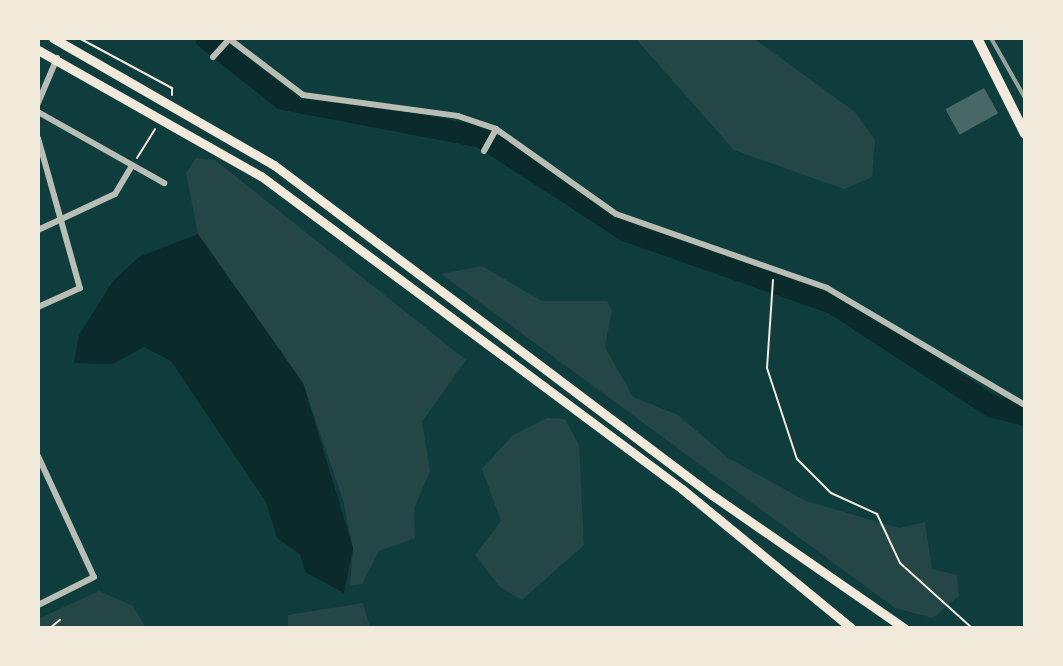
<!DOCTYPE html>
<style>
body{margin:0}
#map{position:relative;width:1063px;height:666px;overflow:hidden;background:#0f3d3e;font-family:"Source Serif 4",serif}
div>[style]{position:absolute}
.green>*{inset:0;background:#244646}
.water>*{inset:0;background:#0a2a2b}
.river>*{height:22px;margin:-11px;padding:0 11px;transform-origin:11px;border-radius:11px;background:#0a2a2b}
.building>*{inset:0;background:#486865;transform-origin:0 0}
.path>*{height:2px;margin:-1px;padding:0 1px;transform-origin:1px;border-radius:1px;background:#f1e9da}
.minor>*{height:6px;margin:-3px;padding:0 3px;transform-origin:3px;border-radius:3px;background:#b8beb3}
.secondary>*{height:9px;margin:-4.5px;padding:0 4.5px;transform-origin:4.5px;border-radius:4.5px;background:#f1e9da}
.trunk>*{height:10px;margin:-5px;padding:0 5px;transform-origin:5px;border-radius:5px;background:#f1e9da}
.rail>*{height:4px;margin:-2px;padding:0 2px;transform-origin:2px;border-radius:2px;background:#97a49c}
span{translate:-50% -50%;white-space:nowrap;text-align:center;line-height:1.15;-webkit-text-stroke:8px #f1e9da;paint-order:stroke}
.frame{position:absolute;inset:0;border:40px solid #f1e9da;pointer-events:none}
</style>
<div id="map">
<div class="green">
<i style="clip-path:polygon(635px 38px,753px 38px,855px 112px,875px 140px,872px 177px,844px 189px,734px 150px)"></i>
<i style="clip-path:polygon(196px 158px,215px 160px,466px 360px,422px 422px,430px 471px,414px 509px,415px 538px,379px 551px,362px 584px,350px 586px,353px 548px,343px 500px,303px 383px,198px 234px,186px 173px)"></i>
<i style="clip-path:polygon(482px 266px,542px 301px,607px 301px,612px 310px,605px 347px,633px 397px,678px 415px,728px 458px,806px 501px,899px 528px,925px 522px,932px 569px,957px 575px,959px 596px,933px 618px,895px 608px,441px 274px)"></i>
<i style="clip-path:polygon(547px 418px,565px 419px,579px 445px,584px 545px,522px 600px,499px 586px,475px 555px,501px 521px,482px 469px,513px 435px)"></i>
<i style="clip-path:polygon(99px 591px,133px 606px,146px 628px,38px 628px,38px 619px)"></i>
<i style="clip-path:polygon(363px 603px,370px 628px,288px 628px,288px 615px)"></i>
</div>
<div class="water">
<i style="clip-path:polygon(198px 234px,303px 383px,353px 548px,344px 593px,305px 572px,300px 554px,277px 538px,266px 502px,171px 361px,144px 347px,113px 364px,74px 363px,79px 335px,113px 281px,139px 257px)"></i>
</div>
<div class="river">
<i style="left:206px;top:38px;width:98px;rotate:38.4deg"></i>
<i style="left:283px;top:99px;width:203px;rotate:10.8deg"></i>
<i style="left:482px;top:137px;width:173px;rotate:33deg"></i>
<i style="left:627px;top:231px;width:218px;rotate:19.3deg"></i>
<i style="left:833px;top:303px;width:189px;rotate:33.1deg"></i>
<i style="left:991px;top:406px;width:35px;rotate:15deg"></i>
</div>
<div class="building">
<i style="left:984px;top:88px;width:29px;height:44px;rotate:61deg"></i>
</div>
<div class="path">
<i style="left:79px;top:38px;width:106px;rotate:28.3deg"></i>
<i style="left:172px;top:88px;width:7px;rotate:90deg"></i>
<i style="left:137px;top:158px;width:34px;rotate:-58deg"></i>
<i style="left:773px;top:280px;width:88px;rotate:93.9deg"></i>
<i style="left:767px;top:368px;width:96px;rotate:71.8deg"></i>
<i style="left:797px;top:459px;width:48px;rotate:45deg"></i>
<i style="left:831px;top:493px;width:51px;rotate:24.5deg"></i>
<i style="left:877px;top:514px;width:54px;rotate:64.9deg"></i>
<i style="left:900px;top:563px;width:97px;rotate:42.1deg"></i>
<i style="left:50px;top:628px;width:13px;rotate:-39deg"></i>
</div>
<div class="minor">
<i style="left:228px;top:38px;width:94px;rotate:37.2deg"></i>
<i style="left:303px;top:95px;width:156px;rotate:7.7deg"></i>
<i style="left:458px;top:116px;width:40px;rotate:18.9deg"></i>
<i style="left:496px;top:129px;width:147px;rotate:35.3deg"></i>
<i style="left:616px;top:214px;width:224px;rotate:19.3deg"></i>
<i style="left:827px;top:288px;width:230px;rotate:30.6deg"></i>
<i style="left:213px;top:57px;width:24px;rotate:-48deg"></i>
<i style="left:38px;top:103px;width:49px;rotate:-67.1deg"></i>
<i style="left:38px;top:112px;width:145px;rotate:29.4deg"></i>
<i style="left:38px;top:138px;width:156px;rotate:74.4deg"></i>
<i style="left:80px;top:288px;width:46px;rotate:155.7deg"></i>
<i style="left:484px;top:151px;width:25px;rotate:-61deg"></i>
<i style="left:38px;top:230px;width:85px;rotate:-25.1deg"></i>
<i style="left:115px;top:194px;width:33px;rotate:-59deg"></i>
<i style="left:38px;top:456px;width:133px;rotate:65.2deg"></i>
<i style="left:94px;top:577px;width:63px;rotate:153.4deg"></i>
</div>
<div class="secondary">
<i style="left:53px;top:38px;width:255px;rotate:29.9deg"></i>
<i style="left:274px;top:165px;width:548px;rotate:37deg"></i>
<i style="left:712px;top:495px;width:234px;rotate:34.7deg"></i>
<i style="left:38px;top:50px;width:256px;rotate:29.5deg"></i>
<i style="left:261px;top:176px;width:525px;rotate:36.63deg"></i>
<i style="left:682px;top:489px;width:219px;rotate:39.4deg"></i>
</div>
<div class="trunk">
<i style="left:977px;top:38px;width:107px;rotate:63.4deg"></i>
</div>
<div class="rail">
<i style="left:991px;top:38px;width:69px;rotate:60.5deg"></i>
</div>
<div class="frame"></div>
</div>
